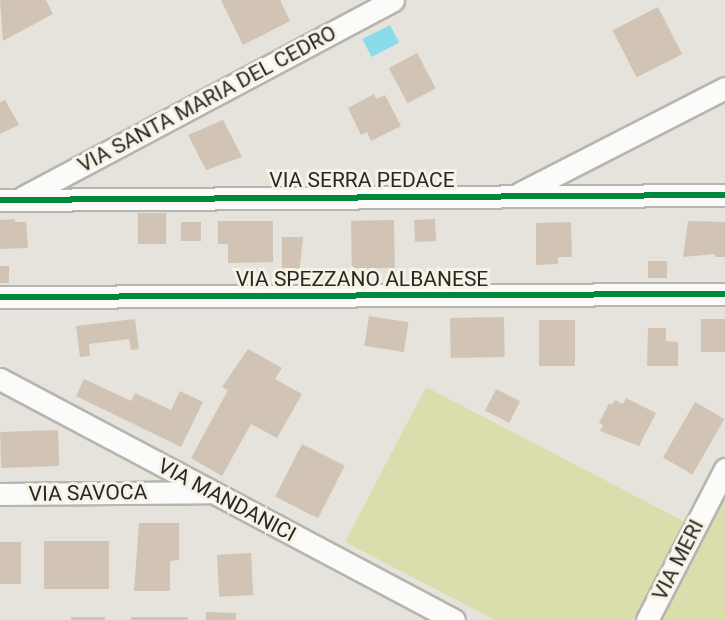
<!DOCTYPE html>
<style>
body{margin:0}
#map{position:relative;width:725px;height:620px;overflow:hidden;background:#e5e3dc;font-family:Roboto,sans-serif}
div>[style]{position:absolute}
.green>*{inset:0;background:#dcddac}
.water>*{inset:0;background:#8bdbeb;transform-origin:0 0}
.building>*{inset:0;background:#d1c4b4;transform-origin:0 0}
.roads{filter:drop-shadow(2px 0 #b6b5af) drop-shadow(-2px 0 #b6b5af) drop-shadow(0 2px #b6b5af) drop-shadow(0 -2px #b6b5af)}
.street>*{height:21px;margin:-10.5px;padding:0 10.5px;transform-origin:10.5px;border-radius:10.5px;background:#fbfbfa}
.cycleway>*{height:6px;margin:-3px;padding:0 3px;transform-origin:3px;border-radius:3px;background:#00873e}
span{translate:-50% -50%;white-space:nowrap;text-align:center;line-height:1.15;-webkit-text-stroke:6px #f6f3e6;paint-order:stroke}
.street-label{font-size:21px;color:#292823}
</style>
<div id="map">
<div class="green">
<i style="clip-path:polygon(426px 387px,685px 522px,633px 620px,495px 620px,345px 542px)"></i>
<i style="clip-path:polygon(725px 498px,725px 620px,661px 620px)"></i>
</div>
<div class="water">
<i style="left:390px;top:25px;width:20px;height:31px;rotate:63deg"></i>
</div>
<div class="building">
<i style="clip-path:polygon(0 0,46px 0,53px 14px,3px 41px)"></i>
<i style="clip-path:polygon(221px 0,280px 0,290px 21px,243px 45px)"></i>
<i style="left:658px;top:7px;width:53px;height:51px;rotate:63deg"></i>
<i style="left:417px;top:53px;width:40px;height:32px;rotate:62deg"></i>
<i style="clip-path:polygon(374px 94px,376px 99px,385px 95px,401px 126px,371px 141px,367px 132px,361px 135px,348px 108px)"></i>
<i style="clip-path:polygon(5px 100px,19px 125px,0 134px,0 102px)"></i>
<i style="clip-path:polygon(223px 120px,242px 157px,206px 170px,188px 135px)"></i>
<i style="left:138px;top:213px;width:28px;height:31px"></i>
<i style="clip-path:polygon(15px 219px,15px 222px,26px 222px,28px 248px,0 249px,0 220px)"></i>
<i style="left:435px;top:219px;width:22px;height:21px;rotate:87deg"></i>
<i style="left:394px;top:220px;width:48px;height:43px;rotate:89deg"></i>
<i style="clip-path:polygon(218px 221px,273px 221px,273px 262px,228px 263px,228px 244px,218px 244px)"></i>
<i style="clip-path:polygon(688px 221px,725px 222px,725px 257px,715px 257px,715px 254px,683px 257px)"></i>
<i style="left:181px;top:222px;width:20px;height:19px"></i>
<i style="clip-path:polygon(571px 222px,572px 257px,558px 257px,558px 264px,536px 265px,536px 223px)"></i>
<i style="clip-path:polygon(282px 237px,303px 237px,299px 275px,282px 276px)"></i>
<i style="left:667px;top:261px;width:17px;height:19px;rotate:90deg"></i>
<i style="left:0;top:266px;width:9px;height:17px"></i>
<i style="left:369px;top:316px;width:40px;height:30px;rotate:9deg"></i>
<i style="left:504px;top:317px;width:40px;height:54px;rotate:89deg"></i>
<i style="clip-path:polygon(135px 319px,139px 349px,131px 350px,129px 339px,89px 344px,90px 356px,80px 357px,76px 326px)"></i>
<i style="left:701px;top:319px;width:24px;height:33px"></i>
<i style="left:539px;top:320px;width:36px;height:46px"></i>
<i style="clip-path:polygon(648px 328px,666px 328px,666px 341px,678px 342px,678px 366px,647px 366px)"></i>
<i style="clip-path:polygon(248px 349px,282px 368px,275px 379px,302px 394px,277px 438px,251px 424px,222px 476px,191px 458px,228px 390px,222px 387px)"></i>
<i style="clip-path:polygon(84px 379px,131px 401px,135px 393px,171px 410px,180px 391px,203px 402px,181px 447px,76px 396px)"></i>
<i style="left:496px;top:389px;width:27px;height:24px;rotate:27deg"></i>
<i style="clip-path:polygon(626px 398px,656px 413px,639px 446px,600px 431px,603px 425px,599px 423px,609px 403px,612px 405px,615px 400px,623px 404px)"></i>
<i style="left:695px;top:402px;width:34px;height:64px;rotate:30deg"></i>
<i style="left:58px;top:430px;width:36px;height:58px;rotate:88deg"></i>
<i style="left:302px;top:444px;width:48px;height:59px;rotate:27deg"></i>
<i style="clip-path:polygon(139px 523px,179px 523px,179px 560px,170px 561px,170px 591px,134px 591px)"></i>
<i style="left:44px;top:541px;width:65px;height:48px"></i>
<i style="left:0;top:542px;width:21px;height:42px"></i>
<i style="left:251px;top:553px;width:42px;height:34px;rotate:87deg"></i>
<i style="left:206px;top:612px;width:30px;height:8px;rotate:2deg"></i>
<i style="left:71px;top:617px;width:34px;height:3px"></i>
<i style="left:131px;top:617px;width:57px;height:3px"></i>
</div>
<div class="roads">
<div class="street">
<i style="left:520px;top:193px;width:230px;rotate:-27.1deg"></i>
<i style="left:23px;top:197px;width:419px;rotate:-28deg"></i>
<i style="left:0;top:200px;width:725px;rotate:-0.4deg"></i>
<i style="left:0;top:297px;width:725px;rotate:-0.24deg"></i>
<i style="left:0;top:379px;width:514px;rotate:27.96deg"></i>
<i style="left:0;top:494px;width:209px;rotate:-0.5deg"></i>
<i style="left:647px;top:620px;width:170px;rotate:-62.7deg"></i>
</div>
</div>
<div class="cycleway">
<i style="left:0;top:200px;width:725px;rotate:-0.4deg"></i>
<i style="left:0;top:297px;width:725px;rotate:-0.24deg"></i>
</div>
<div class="street-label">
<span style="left:207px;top:99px;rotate:-28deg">VIA SANTA MARIA DEL CEDRO</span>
<span style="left:362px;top:180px">VIA SERRA PEDACE</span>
<span style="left:362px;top:279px">VIA SPEZZANO ALBANESE</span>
<span style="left:88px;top:493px;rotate:-1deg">VIA SAVOCA</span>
<span style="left:227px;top:500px;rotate:28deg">VIA MANDANICI</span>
<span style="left:678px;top:560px;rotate:-63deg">VIA MERI</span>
</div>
</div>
